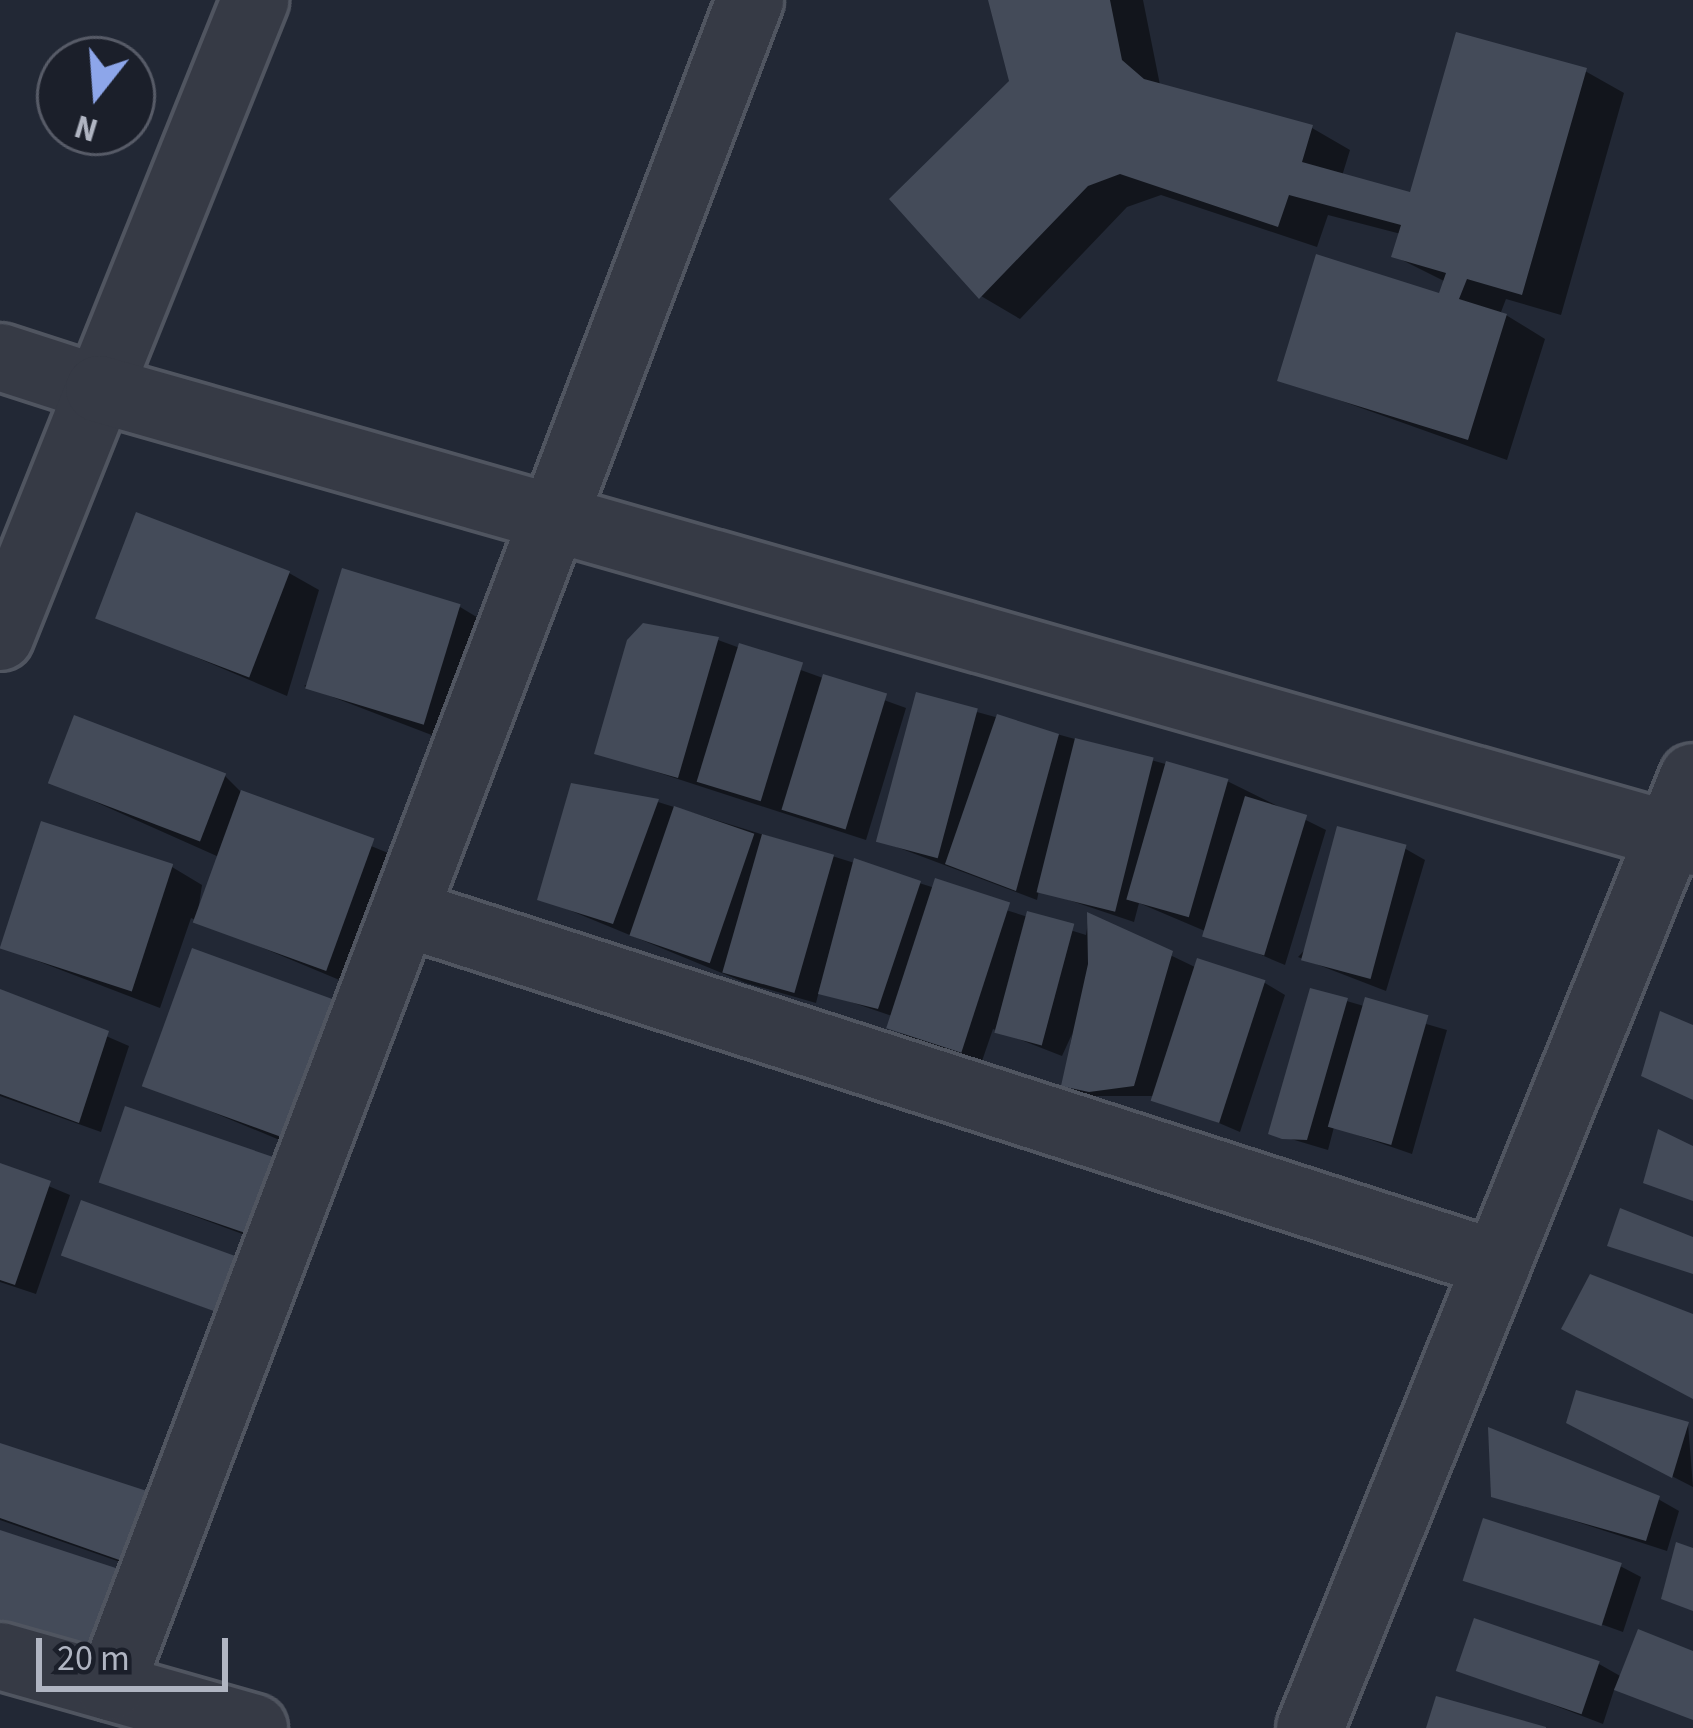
<!DOCTYPE html>
<style>
body{margin:0}
#map{position:relative;width:1693px;height:1728px;overflow:hidden;background:#222835;font-family:"Source Sans 3",sans-serif}
div>[style]{position:absolute}
.shadow>*{inset:0;background:#0007;transform-origin:0 0}
.building>*{inset:0;background:#444b59;transform-origin:0 0}
.roads{filter:drop-shadow(3px 0 #505560) drop-shadow(-3px 0 #505560) drop-shadow(0 3px #505560) drop-shadow(0 -3px #505560)}
.minor>*{height:66px;margin:-33px;padding:0 33px;transform-origin:33px;border-radius:33px;background:#363a45}
span{translate:-50% -50%;white-space:nowrap;text-align:center;line-height:1.15;-webkit-text-stroke:12px #1b1f2a;paint-order:stroke}
.north{position:absolute;left:36px;top:36px;width:120px;height:120px;box-sizing:border-box;background:#1b1f2a;border:3px solid #575b67;border-radius:50%;rotate:197deg;font-size:33px;font-weight:700;line-height:48px;text-align:center;color:#b0b5c2}
.north::after{content:'';display:block;margin:auto;width:42px;height:54px;background:#8da6ea;clip-path:polygon(50% 0,100% 100%,50% 72%,0 100%)}
.scale{position:absolute;left:36px;top:1638px;width:192px;height:54px;box-sizing:border-box;border:6px solid #b0b5c2;border-top:0;padding-left:15px;font-size:36px;line-height:42px;white-space:nowrap;color:#b0b5c2;-webkit-text-stroke:9px #1b1f2a;paint-order:stroke}
</style>
<div id="map">
<div class="shadow">
<i style="clip-path:polygon(991px 0,1143px 0,1160px 85px,1312px 128px,1350px 150px,1342px 176px,1412px 195px,1585px 71px,1624px 93px,1561px 315px,1506px 299px,1501px 312px,1545px 339px,1507px 460px,1280px 379px,1441px 297px,1446px 282px,1394px 256px,1401px 234px,1328px 215px,1317px 247px,1161px 195px,1127px 207px,1020px 319px,981px 296px,1012px 82px)"></i>
<i style="clip-path:polygon(289px 573px,319px 590px,287px 696px,106px 619px)"></i>
<i style="clip-path:polygon(460px 607px,480px 619px,442px 739px,304px 686px)"></i>
<i style="clip-path:polygon(718px 640px,906px 708px,866px 840px,598px 753px)"></i>
<i style="clip-path:polygon(977px 712px,1227px 781px,1326px 830px,1285px 965px,1139px 903px,1134px 922px,1039px 890px,1037px 900px,878px 840px)"></i>
<i style="clip-path:polygon(225px 776px,243px 794px,403px 859px,361px 989px,191px 918px,160px 1008px,1px 947px,172px 867px,202px 885px,197px 918px,219px 857px,53px 783px)"></i>
<i style="clip-path:polygon(658px 802px,1086px 935px,1089px 916px,1197px 968px,1265px 983px,1285px 995px,1240px 1132px,1156px 1096px,1085px 1096px,1064px 1084px,1072px 1034px,1062px 1056px,993px 1029px,982px 1061px,909px 1038px,889px 1026px,892px 1016px,819px 991px,816px 1003px,746px 983px,540px 898px)"></i>
<i style="clip-path:polygon(1404px 848px,1425px 860px,1386px 991px,1298px 957px)"></i>
<i style="clip-path:polygon(194px 952px,318px 1156px,145px 1084px)"></i>
<i style="clip-path:polygon(0 990px,129px 1046px,101px 1132px,0 1096px)"></i>
<i style="clip-path:polygon(1312px 991px,1447px 1030px,1412px 1154px,1334px 1127px,1328px 1150px,1271px 1133px)"></i>
<i style="clip-path:polygon(0 1166px,70px 1195px,36px 1294px,0 1282px)"></i>
<i style="clip-path:polygon(297px 1173px,272px 1245px,102px 1182px)"></i>
<i style="left:83px;top:1204px;width:185px;height:53px;rotate:21deg"></i>
<i style="clip-path:polygon(1688px 1424px,1693px 1487px,1590px 1434px)"></i>
<i style="clip-path:polygon(0 1446px,146px 1571px,0 1520px)"></i>
<i style="clip-path:polygon(1494px 1495px,1658px 1499px,1679px 1511px,1667px 1551px)"></i>
<i style="clip-path:polygon(1620px 1566px,1641px 1577px,1623px 1632px,1484px 1582px)"></i>
<i style="clip-path:polygon(1693px 1654px,1693px 1717px,1615px 1687px,1603px 1724px,1459px 1669px,1599px 1664px,1622px 1677px)"></i>
</div>
<div class="building">
<i style="clip-path:polygon(988px 0,1110px 0,1122px 60px,1144px 79px,1313px 125px,1302px 162px,1410px 192px,1456px 32px,1587px 68px,1522px 295px,1467px 279px,1459px 299px,1507px 314px,1468px 440px,1277px 381px,1316px 254px,1439px 293px,1446px 273px,1391px 257px,1401px 225px,1289px 195px,1278px 227px,1120px 174px,1088px 186px,979px 299px,889px 199px,1009px 81px)"></i>
<i style="left:136px;top:512px;width:165px;height:114px;rotate:21deg"></i>
<i style="left:342px;top:568px;width:124px;height:126px;rotate:17deg"></i>
<i style="clip-path:polygon(643px 623px,719px 637px,678px 778px,594px 754px,627px 640px)"></i>
<i style="left:739px;top:643px;width:67px;height:145px;rotate:17deg"></i>
<i style="left:823px;top:674px;width:67px;height:142px;rotate:17deg"></i>
<i style="left:916px;top:692px;width:64px;height:155px;rotate:15deg"></i>
<i style="clip-path:polygon(997px 714px,1059px 734px,1016px 891px,945px 864px)"></i>
<i style="left:74px;top:715px;width:163px;height:73px;rotate:21deg"></i>
<i style="left:1075px;top:738px;width:81px;height:159px;rotate:14deg"></i>
<i style="left:1166px;top:761px;width:65px;height:144px;rotate:16deg"></i>
<i style="clip-path:polygon(571px 783px,659px 799px,613px 924px,537px 900px)"></i>
<i style="left:241px;top:790px;width:142px;height:141px;rotate:20deg"></i>
<i style="left:1245px;top:796px;width:65px;height:147px;rotate:17deg"></i>
<i style="left:674px;top:806px;width:85px;height:137px;rotate:19deg"></i>
<i style="left:41px;top:821px;width:139px;height:134px;rotate:18deg"></i>
<i style="left:1337px;top:826px;width:72px;height:139px;rotate:15deg"></i>
<i style="left:762px;top:834px;width:75px;height:144px;rotate:16deg"></i>
<i style="clip-path:polygon(854px 858px,921px 881px,878px 1009px,818px 994px)"></i>
<i style="left:935px;top:878px;width:79px;height:158px;rotate:18deg"></i>
<i style="left:1027px;top:911px;width:49px;height:126px;rotate:15deg"></i>
<i style="clip-path:polygon(1087px 912px,1173px 951px,1134px 1086px,1089px 1092px,1061px 1086px,1088px 964px)"></i>
<i style="left:192px;top:948px;width:158px;height:147px;rotate:20deg"></i>
<i style="left:1197px;top:958px;width:72px;height:150px;rotate:18deg"></i>
<i style="clip-path:polygon(1310px 988px,1348px 998px,1307px 1140px,1282px 1139px,1268px 1134px)"></i>
<i style="clip-path:polygon(0 989px,109px 1031px,79px 1123px,0 1094px)"></i>
<i style="left:1365px;top:997px;width:66px;height:135px;rotate:16deg"></i>
<i style="clip-path:polygon(1660px 1011px,1693px 1025px,1693px 1100px,1641px 1076px)"></i>
<i style="left:125px;top:1106px;width:162px;height:81px;rotate:19deg"></i>
<i style="clip-path:polygon(1658px 1129px,1693px 1146px,1693px 1201px,1643px 1183px)"></i>
<i style="clip-path:polygon(0 1163px,51px 1181px,15px 1285px,0 1280px)"></i>
<i style="left:81px;top:1200px;width:164px;height:59px;rotate:20deg"></i>
<i style="clip-path:polygon(1620px 1208px,1693px 1237px,1693px 1274px,1607px 1246px)"></i>
<i style="clip-path:polygon(1590px 1274px,1693px 1314px,1693px 1399px,1561px 1329px)"></i>
<i style="clip-path:polygon(1576px 1390px,1689px 1422px,1672px 1478px,1566px 1423px)"></i>
<i style="clip-path:polygon(1488px 1427px,1660px 1496px,1646px 1541px,1491px 1497px)"></i>
<i style="clip-path:polygon(0 1443px,153px 1493px,125px 1562px,0 1518px)"></i>
<i style="left:1483px;top:1518px;width:146px;height:66px;rotate:18deg"></i>
<i style="clip-path:polygon(0 1530px,134px 1574px,103px 1665px,0 1629px)"></i>
<i style="clip-path:polygon(1676px 1542px,1693px 1548px,1693px 1611px,1661px 1599px)"></i>
<i style="left:1474px;top:1618px;width:133px;height:56px;rotate:19deg"></i>
<i style="clip-path:polygon(1638px 1629px,1693px 1651px,1693px 1720px,1614px 1690px)"></i>
<i style="clip-path:polygon(1436px 1696px,1546px 1727px,1546px 1728px,1426px 1728px)"></i>
</div>
<div class="roads">
<div class="minor">
<i style="left:0;top:357px;width:104px;rotate:17.9deg"></i>
<i style="left:99px;top:389px;width:419px;rotate:-68.1deg"></i>
<i style="left:0;top:637px;width:267px;rotate:-68.2deg"></i>
<i style="left:99px;top:389px;width:1657px;rotate:15.86deg"></i>
<i style="left:408px;top:914px;width:1144px;rotate:17.82deg"></i>
<i style="left:0;top:1656px;width:264px;rotate:15.8deg"></i>
<i style="left:110px;top:1687px;width:1804px;rotate:-69.22deg"></i>
<i style="left:1310px;top:1728px;width:1025px;rotate:-68.06deg"></i>
</div>
</div>
<div class="north">N</div>
<div class="scale">20 m</div>
</div>
